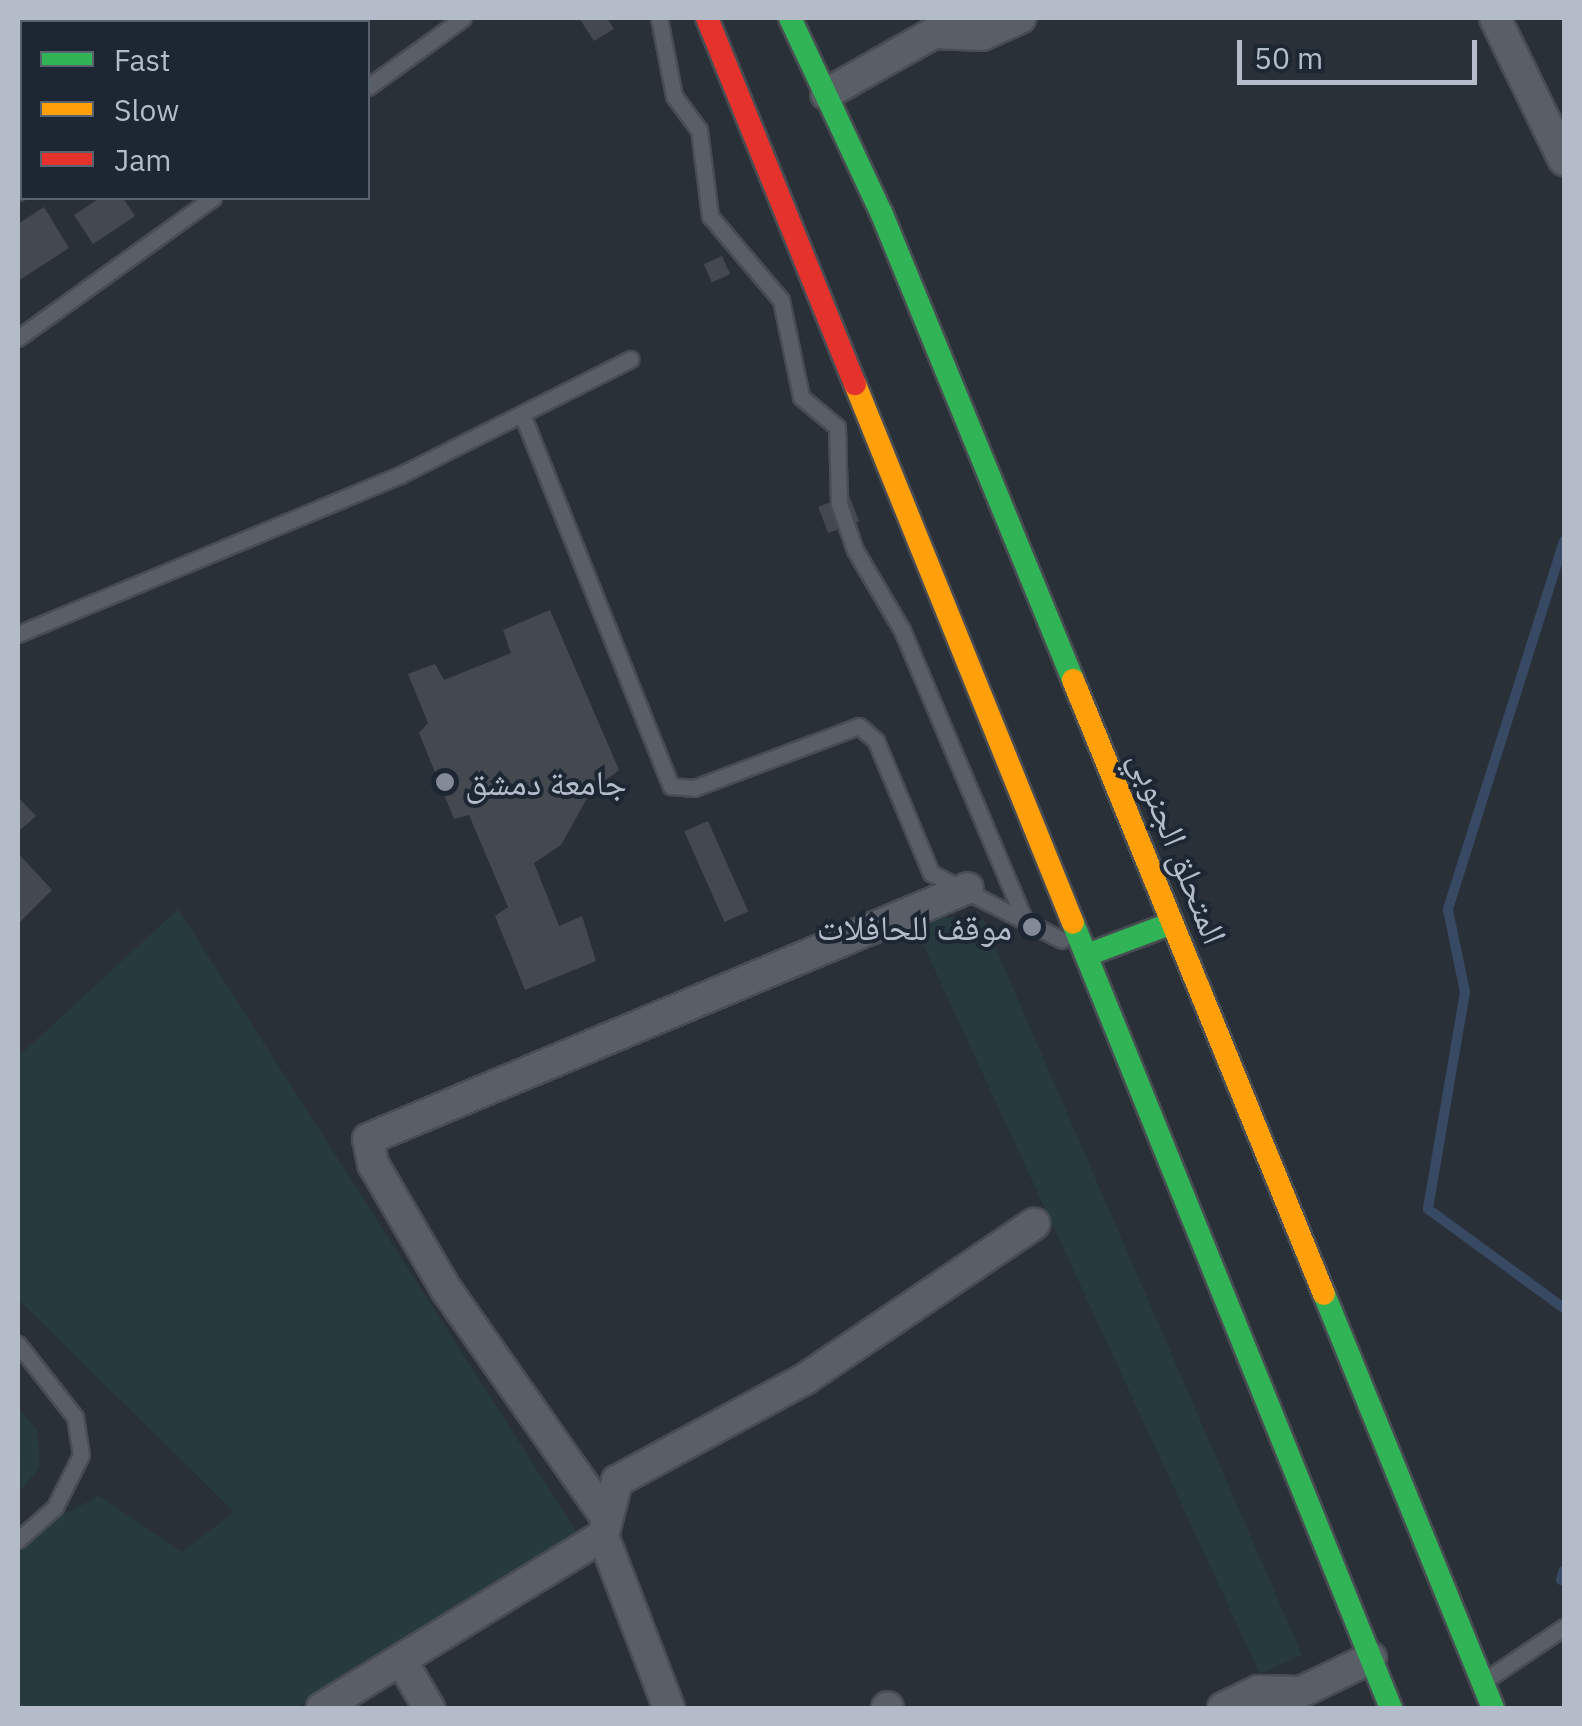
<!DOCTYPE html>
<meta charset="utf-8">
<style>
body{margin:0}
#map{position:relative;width:1582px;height:1726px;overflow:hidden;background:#2a3038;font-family:"IBM Plex Sans","Noto Naskh Arabic",sans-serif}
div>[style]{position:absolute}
.green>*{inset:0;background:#273a3e}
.stream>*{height:10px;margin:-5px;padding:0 5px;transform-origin:5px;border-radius:5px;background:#384963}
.building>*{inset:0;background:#444950;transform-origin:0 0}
.roads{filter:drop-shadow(2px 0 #484c53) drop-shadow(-2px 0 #484c53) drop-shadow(0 2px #484c53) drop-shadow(0 -2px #484c53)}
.lane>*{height:15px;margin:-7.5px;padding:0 7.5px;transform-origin:7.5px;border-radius:7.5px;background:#5a5e66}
.street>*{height:30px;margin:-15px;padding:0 15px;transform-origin:15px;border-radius:15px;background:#5a5e66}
.fast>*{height:22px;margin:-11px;padding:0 11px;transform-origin:11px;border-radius:11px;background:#30b455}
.slow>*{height:22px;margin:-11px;padding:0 11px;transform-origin:11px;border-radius:11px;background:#ff9f0a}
.jam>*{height:22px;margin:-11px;padding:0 11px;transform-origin:11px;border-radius:11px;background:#e5322d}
.dots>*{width:28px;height:28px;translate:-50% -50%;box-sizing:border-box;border:5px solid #1d2633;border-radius:50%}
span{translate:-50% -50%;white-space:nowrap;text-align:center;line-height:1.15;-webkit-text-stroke:8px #1d2633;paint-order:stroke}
.poi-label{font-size:35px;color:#b4bcc9}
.left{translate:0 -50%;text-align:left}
.right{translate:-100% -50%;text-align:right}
.street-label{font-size:35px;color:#b4bcc9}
.frame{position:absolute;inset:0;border:20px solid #b4bcc9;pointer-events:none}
.legend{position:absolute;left:20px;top:20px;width:350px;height:180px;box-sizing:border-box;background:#1d2633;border:2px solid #59626f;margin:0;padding:12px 18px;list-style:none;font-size:30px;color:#b4bcc9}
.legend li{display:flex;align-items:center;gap:20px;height:50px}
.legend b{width:50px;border:2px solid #59626f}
.scale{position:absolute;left:1237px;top:40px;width:240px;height:45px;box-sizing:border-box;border:5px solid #b4bcc9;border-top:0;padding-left:12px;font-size:30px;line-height:35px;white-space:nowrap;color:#b4bcc9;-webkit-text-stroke:8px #1d2633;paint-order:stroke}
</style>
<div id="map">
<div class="green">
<i style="clip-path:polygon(178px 909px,578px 1534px,297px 1708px,18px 1708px,18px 1554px,53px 1520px,99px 1496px,182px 1552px,234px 1512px,18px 1299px,18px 1057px)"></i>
<i style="clip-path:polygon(910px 916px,983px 919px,1302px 1655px,1260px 1674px)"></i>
<i style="clip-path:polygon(18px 1408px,37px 1430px,39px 1450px,39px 1468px,21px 1490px)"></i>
</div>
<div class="stream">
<i style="left:1564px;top:541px;width:387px;rotate:107.5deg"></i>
<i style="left:1448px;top:910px;width:84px;rotate:78.3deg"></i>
<i style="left:1465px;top:992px;width:220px;rotate:99.7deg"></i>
<i style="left:1428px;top:1209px;width:168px;rotate:36.1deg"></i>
<i style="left:1561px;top:1580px;width:10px;rotate:-73deg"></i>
</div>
<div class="building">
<i style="clip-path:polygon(579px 18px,607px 18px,614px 29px,594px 41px)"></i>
<i style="clip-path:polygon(100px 198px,123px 198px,135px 216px,93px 244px,74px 215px)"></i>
<i style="clip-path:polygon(44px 207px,69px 248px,18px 281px,18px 224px)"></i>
<i style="left:722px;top:256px;width:20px;height:20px;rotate:66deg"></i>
<i style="left:849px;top:495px;width:28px;height:33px;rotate:69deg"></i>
<i style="clip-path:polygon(550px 610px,619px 770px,591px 791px,561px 845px,534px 863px,559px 926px,582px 916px,596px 961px,525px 990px,495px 916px,508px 907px,469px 815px,454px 819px,419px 733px,428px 723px,408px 674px,435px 664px,444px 680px,511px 653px,503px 630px)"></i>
<i style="clip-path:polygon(18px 797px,36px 816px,18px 832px)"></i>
<i style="left:708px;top:821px;width:99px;height:26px;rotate:66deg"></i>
<i style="clip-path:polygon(18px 853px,52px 890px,18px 924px)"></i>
</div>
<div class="roads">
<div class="lane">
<i style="left:659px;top:18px;width:79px;rotate:79.1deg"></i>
<i style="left:674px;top:96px;width:42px;rotate:53.7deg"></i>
<i style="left:699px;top:130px;width:87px;rotate:82.7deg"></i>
<i style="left:710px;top:216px;width:110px;rotate:49.8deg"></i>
<i style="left:781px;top:300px;width:99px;rotate:78.3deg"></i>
<i style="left:801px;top:397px;width:47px;rotate:39.8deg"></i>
<i style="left:837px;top:427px;width:77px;rotate:88.5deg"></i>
<i style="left:839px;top:504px;width:49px;rotate:70.8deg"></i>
<i style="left:855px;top:550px;width:93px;rotate:59.6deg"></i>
<i style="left:902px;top:630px;width:314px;rotate:67.1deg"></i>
<i style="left:368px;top:87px;width:117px;rotate:-36deg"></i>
<i style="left:18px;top:192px;width:6px;rotate:-45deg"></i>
<i style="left:18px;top:338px;width:240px;rotate:-35.7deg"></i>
<i style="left:522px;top:414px;width:401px;rotate:68.2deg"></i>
<i style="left:671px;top:786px;width:23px;rotate:5deg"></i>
<i style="left:694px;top:788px;width:176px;rotate:-20.6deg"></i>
<i style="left:859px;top:726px;width:23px;rotate:41deg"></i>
<i style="left:876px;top:741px;width:143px;rotate:67.4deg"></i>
<i style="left:931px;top:873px;width:147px;rotate:27.1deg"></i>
<i style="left:18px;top:634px;width:414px;rotate:-22.6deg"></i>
<i style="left:400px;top:475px;width:258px;rotate:-26.7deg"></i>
<i style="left:18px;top:1344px;width:93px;rotate:52deg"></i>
<i style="left:75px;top:1417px;width:38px;rotate:81deg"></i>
<i style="left:81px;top:1455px;width:58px;rotate:116.6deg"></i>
<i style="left:55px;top:1507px;width:50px;rotate:138.3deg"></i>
<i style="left:1490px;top:1677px;width:89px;rotate:-34deg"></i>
</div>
<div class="street">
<i style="left:1495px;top:18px;width:158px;rotate:64.1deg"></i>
<i style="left:826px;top:94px;width:124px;rotate:-29.5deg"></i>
<i style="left:934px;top:33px;width:48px;rotate:2.4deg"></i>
<i style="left:982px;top:35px;width:42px;rotate:-24.1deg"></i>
<i style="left:604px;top:1514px;width:273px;rotate:-125.1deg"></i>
<i style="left:447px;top:1291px;width:147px;rotate:-120.2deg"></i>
<i style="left:373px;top:1164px;width:25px;rotate:-101deg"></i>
<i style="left:368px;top:1139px;width:650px;rotate:-22.7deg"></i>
<i style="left:401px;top:1660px;width:56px;rotate:59.7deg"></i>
<i style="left:322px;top:1708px;width:329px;rotate:-31.5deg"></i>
<i style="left:669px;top:1708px;width:184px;rotate:-111deg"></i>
<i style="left:603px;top:1536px;width:57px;rotate:-75.7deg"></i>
<i style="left:617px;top:1481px;width:214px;rotate:-28.5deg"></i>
<i style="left:805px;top:1379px;width:277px;rotate:-34.1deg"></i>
<i style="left:887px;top:1708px;width:1px;rotate:-45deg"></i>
<i style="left:1223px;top:1708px;width:39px;rotate:-26deg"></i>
<i style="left:1258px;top:1691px;width:43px;rotate:1.3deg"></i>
<i style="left:1301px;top:1692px;width:78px;rotate:-25.9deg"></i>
</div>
<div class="fast">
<i style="left:790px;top:18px;width:214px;rotate:64.9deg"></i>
<i style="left:881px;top:212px;width:506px;rotate:67.69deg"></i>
<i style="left:1073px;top:923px;width:847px;rotate:67.95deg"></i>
<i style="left:1087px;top:955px;width:91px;rotate:-20.6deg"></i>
<i style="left:1324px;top:1294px;width:447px;rotate:67.8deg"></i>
</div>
<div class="slow">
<i style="left:855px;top:384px;width:581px;rotate:67.98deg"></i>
<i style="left:1073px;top:680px;width:663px;rotate:67.77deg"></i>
</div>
<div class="jam">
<i style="left:707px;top:18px;width:395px;rotate:68deg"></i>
</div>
</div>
<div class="dots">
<i style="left:445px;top:782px;background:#848b96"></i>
<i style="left:1032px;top:927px;background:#848b96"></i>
</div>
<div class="poi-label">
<span class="left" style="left:465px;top:782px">جامعة دمشق</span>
<span class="right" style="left:1012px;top:927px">موقف للحافلات</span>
</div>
<div class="street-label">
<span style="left:1179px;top:847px;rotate:68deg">المتحلق الجنوبي</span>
</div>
<div class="frame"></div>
<ul class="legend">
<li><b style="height:12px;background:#30b455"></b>Fast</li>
<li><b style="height:12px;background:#ff9f0a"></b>Slow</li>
<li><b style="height:12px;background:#e5322d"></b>Jam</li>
</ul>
<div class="scale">50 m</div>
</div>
